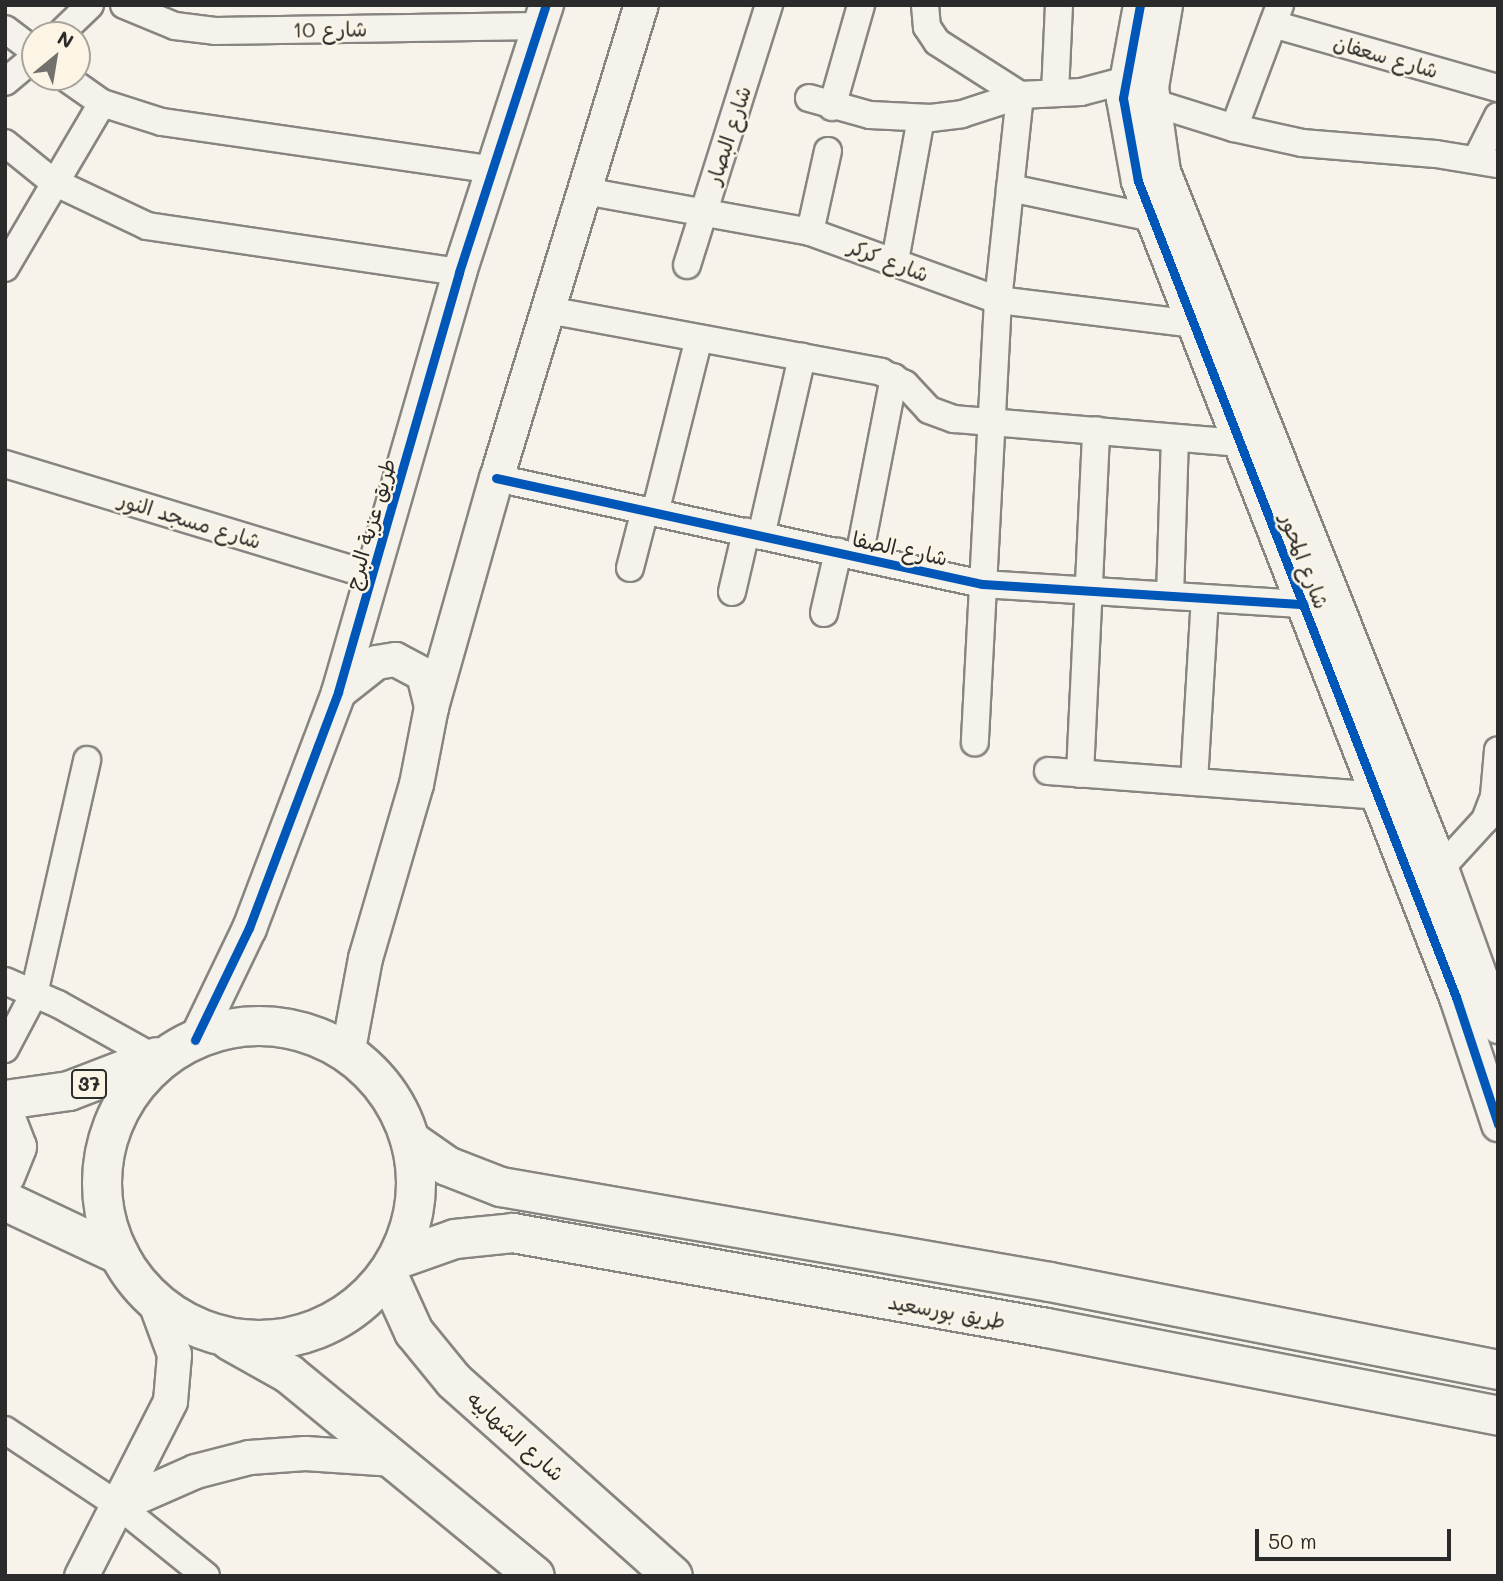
<!DOCTYPE html>
<meta charset="utf-8">
<style>
body{margin:0}
#map{position:relative;width:1503px;height:1581px;overflow:hidden;background:#f7f3ea;font-family:Mali,"Playpen Sans Arabic",sans-serif}
div>[style]{position:absolute}
.roads{filter:drop-shadow(2px 0 #878581) drop-shadow(-2px 0 #878581) drop-shadow(0 2px #878581) drop-shadow(0 -2px #878581)}
.minor>*{height:26px;margin:-13px;padding:0 13px;transform-origin:13px;border-radius:13px;background:#f5f2ec}
.tertiary>*{height:33px;margin:-16.5px;padding:0 16.5px;transform-origin:16.5px;border-radius:16.5px;background:#f5f2ec}
.trunk>*{height:38px;margin:-19px;padding:0 19px;transform-origin:19px;border-radius:19px;background:#f5f2ec}
.trunk>.ring{margin:-19px;padding:0;box-sizing:content-box;background:none;border:38px solid #f5f2ec;border-radius:50%}
.cycleway>*{height:9px;margin:-4.5px;padding:0 4.5px;transform-origin:4.5px;border-radius:4.5px;background:#0057b8}
span{translate:-50% -50%;white-space:nowrap;text-align:center;line-height:1.15;-webkit-text-stroke:5px #fcf5e5;paint-order:stroke}
.shield-label span{padding:2px 5px;background:#fcf5e5;border:2px solid;border-radius:5px;-webkit-text-stroke-width:0}
.shield-label{font-size:19px;color:#2b2b2b;font-weight:700}
.street-label{font-size:21px;color:#2b2b2b}
.frame{position:absolute;inset:0;border:7px solid #2b2b2b;pointer-events:none}
.north{position:absolute;left:21px;top:21px;width:70px;height:70px;box-sizing:border-box;background:#fcf5e5;border:2px solid #a8a49b;border-radius:50%;rotate:30deg;font-size:19px;font-weight:700;line-height:28px;text-align:center;color:#2b2b2b}
.north::after{content:'';display:block;margin:auto;width:24px;height:32px;background:#72716e;clip-path:polygon(50% 0,100% 100%,50% 72%,0 100%)}
.scale{position:absolute;left:1255px;top:1529px;width:196px;height:32px;box-sizing:border-box;border:4px solid #2b2b2b;border-top:0;padding-left:9px;font-size:21px;line-height:24px;white-space:nowrap;color:#2b2b2b;-webkit-text-stroke:5px #fcf5e5;paint-order:stroke}
</style>
<div id="map">
<div class="roads">
<div class="minor">
<i style="left:124px;top:5px;width:55px;rotate:22.4deg"></i>
<i style="left:175px;top:26px;width:40px;rotate:7.1deg"></i>
<i style="left:215px;top:31px;width:325px;rotate:-0.9deg"></i>
<i style="left:925px;top:5px;width:22px;rotate:85deg"></i>
<i style="left:927px;top:27px;width:18px;rotate:56deg"></i>
<i style="left:937px;top:42px;width:98px;rotate:32.6deg"></i>
<i style="left:1020px;top:95px;width:206px;rotate:96.1deg"></i>
<i style="left:998px;top:300px;width:443px;rotate:93deg"></i>
<i style="left:1273px;top:24px;width:234px;rotate:15.9deg"></i>
<i style="left:5px;top:29px;width:38px;rotate:37deg"></i>
<i style="left:59px;top:35px;width:43px;rotate:-44.1deg"></i>
<i style="left:65px;top:77px;width:45px;rotate:35.1deg"></i>
<i style="left:102px;top:103px;width:63px;rotate:17.6deg"></i>
<i style="left:162px;top:122px;width:335px;rotate:8.2deg"></i>
<i style="left:5px;top:82px;width:39px;rotate:-40deg"></i>
<i style="left:1055px;top:93px;width:88px;rotate:-87.4deg"></i>
<i style="left:809px;top:98px;width:63px;rotate:15.6deg"></i>
<i style="left:870px;top:115px;width:61px;rotate:2.8deg"></i>
<i style="left:931px;top:118px;width:31px;rotate:-7deg"></i>
<i style="left:962px;top:114px;width:61px;rotate:-18.1deg"></i>
<i style="left:1020px;top:95px;width:61px;rotate:-2.8deg"></i>
<i style="left:1081px;top:92px;width:43px;rotate:-14.7deg"></i>
<i style="left:1151px;top:102px;width:87px;rotate:17.4deg"></i>
<i style="left:1234px;top:128px;width:70px;rotate:12.4deg"></i>
<i style="left:1302px;top:143px;width:134px;rotate:4.7deg"></i>
<i style="left:1436px;top:154px;width:63px;rotate:9.2deg"></i>
<i style="left:832px;top:107px;width:106px;rotate:-74.1deg"></i>
<i style="left:1234px;top:128px;width:131px;rotate:-69.5deg"></i>
<i style="left:5px;top:143px;width:60px;rotate:39deg"></i>
<i style="left:52px;top:181px;width:105px;rotate:25.3deg"></i>
<i style="left:147px;top:226px;width:315px;rotate:8.4deg"></i>
<i style="left:1476px;top:160px;width:49px;rotate:-63.4deg"></i>
<i style="left:1010px;top:188px;width:145px;rotate:11.9deg"></i>
<i style="left:585px;top:191px;width:229px;rotate:10.3deg"></i>
<i style="left:810px;top:232px;width:200px;rotate:19.9deg"></i>
<i style="left:998px;top:300px;width:196px;rotate:7deg"></i>
<i style="left:810px;top:232px;width:83px;rotate:-77.5deg"></i>
<i style="left:895px;top:261px;width:145px;rotate:-79.7deg"></i>
<i style="left:687px;top:265px;width:273px;rotate:-72.5deg"></i>
<i style="left:5px;top:268px;width:191px;rotate:-59.5deg"></i>
<i style="left:548px;top:310px;width:339px;rotate:10.5deg"></i>
<i style="left:881px;top:372px;width:27px;rotate:27deg"></i>
<i style="left:905px;top:384px;width:35px;rotate:47deg"></i>
<i style="left:929px;top:410px;width:27px;rotate:20deg"></i>
<i style="left:954px;top:419px;width:287px;rotate:4.8deg"></i>
<i style="left:5px;top:464px;width:386px;rotate:16.9deg"></i>
<i style="left:496px;top:478px;width:498px;rotate:12.3deg"></i>
<i style="left:983px;top:584px;width:321px;rotate:3.6deg"></i>
<i style="left:655px;top:513px;width:180px;rotate:-75.9deg"></i>
<i style="left:761px;top:536px;width:184px;rotate:-77.1deg"></i>
<i style="left:859px;top:557px;width:183px;rotate:-79deg"></i>
<i style="left:630px;top:568px;width:60px;rotate:-75.5deg"></i>
<i style="left:732px;top:592px;width:62px;rotate:-76.9deg"></i>
<i style="left:1170px;top:596px;width:158px;rotate:-88.2deg"></i>
<i style="left:824px;top:613px;width:63px;rotate:-77.1deg"></i>
<i style="left:1048px;top:771px;width:331px;rotate:4.3deg"></i>
<i style="left:1080px;top:774px;width:344px;rotate:-87.3deg"></i>
<i style="left:1194px;top:782px;width:184px;rotate:-86.6deg"></i>
<i style="left:1441px;top:868px;width:65px;rotate:-47.5deg"></i>
<i style="left:1485px;top:820px;width:26px;rotate:-69deg"></i>
<i style="left:1494px;top:796px;width:46px;rotate:-85deg"></i>
<i style="left:5px;top:981px;width:58px;rotate:23.5deg"></i>
<i style="left:58px;top:1004px;width:109px;rotate:29.2deg"></i>
<i style="left:5px;top:1049px;width:62px;rotate:-62.2deg"></i>
<i style="left:34px;top:994px;width:240px;rotate:-77.2deg"></i>
<i style="left:5px;top:1430px;width:136px;rotate:33.6deg"></i>
<i style="left:118px;top:1505px;width:113px;rotate:38.9deg"></i>
</div>
<div class="tertiary">
<i style="left:1140px;top:5px;width:95px;rotate:100.4deg"></i>
<i style="left:1123px;top:98px;width:84px;rotate:79.8deg"></i>
<i style="left:1138px;top:181px;width:876px;rotate:68.71deg"></i>
<i style="left:1456px;top:997px;width:134px;rotate:71.7deg"></i>
<i style="left:1165px;top:5px;width:83px;rotate:99.7deg"></i>
<i style="left:1151px;top:87px;width:85px;rotate:81.9deg"></i>
<i style="left:1163px;top:171px;width:750px;rotate:68.26deg"></i>
<i style="left:1441px;top:868px;width:168px;rotate:70.2deg"></i>
<i style="left:338px;top:692px;width:48px;rotate:-38.3deg"></i>
<i style="left:376px;top:662px;width:19px;rotate:-9deg"></i>
<i style="left:395px;top:659px;width:32px;rotate:28deg"></i>
<i style="left:423px;top:674px;width:34px;rotate:76deg"></i>
<i style="left:195px;top:1040px;width:124px;rotate:-64.3deg"></i>
<i style="left:249px;top:928px;width:252px;rotate:-69.3deg"></i>
<i style="left:338px;top:692px;width:437px;rotate:-73.9deg"></i>
<i style="left:459px;top:272px;width:281px;rotate:-72deg"></i>
<i style="left:347px;top:1054px;width:98px;rotate:-79.4deg"></i>
<i style="left:365px;top:958px;width:181px;rotate:-73.7deg"></i>
<i style="left:416px;top:784px;width:78px;rotate:-79deg"></i>
<i style="left:431px;top:707px;width:238px;rotate:-74.2deg"></i>
<i style="left:496px;top:478px;width:495px;rotate:-73deg"></i>
<i style="left:118px;top:1505px;width:84px;rotate:-23.8deg"></i>
<i style="left:195px;top:1471px;width:56px;rotate:-14.5deg"></i>
<i style="left:249px;top:1457px;width:56px;rotate:-4.1deg"></i>
<i style="left:305px;top:1453px;width:89px;rotate:3.9deg"></i>
<i style="left:81px;top:1576px;width:196px;rotate:-63deg"></i>
<i style="left:170px;top:1401px;width:47px;rotate:-85.1deg"></i>
<i style="left:174px;top:1354px;width:58px;rotate:-110.3deg"></i>
</div>
<div class="trunk">
<i class="ring" style="left:102px;top:1026px;width:276px;height:276px"></i>
<i style="left:5px;top:1100px;width:65px;rotate:-8deg"></i>
<i style="left:69px;top:1091px;width:94px;rotate:-21.1deg"></i>
<i style="left:5px;top:1116px;width:33px;rotate:69deg"></i>
<i style="left:17px;top:1147px;width:31px;rotate:112deg"></i>
<i style="left:410px;top:1140px;width:45px;rotate:35.1deg"></i>
<i style="left:447px;top:1166px;width:58px;rotate:21.3deg"></i>
<i style="left:501px;top:1187px;width:557px;rotate:9.82deg"></i>
<i style="left:1050px;top:1282px;width:457px;rotate:11.1deg"></i>
<i style="left:5px;top:1201px;width:127px;rotate:25.2deg"></i>
<i style="left:398px;top:1259px;width:60px;rotate:-19.3deg"></i>
<i style="left:455px;top:1239px;width:58px;rotate:-5.9deg"></i>
<i style="left:513px;top:1233px;width:542px;rotate:10.09deg"></i>
<i style="left:1047px;top:1328px;width:460px;rotate:11deg"></i>
<i style="left:388px;top:1275px;width:63px;rotate:65.5deg"></i>
<i style="left:414px;top:1332px;width:63px;rotate:50.8deg"></i>
<i style="left:454px;top:1381px;width:293px;rotate:41.7deg"></i>
<i style="left:230px;top:1341px;width:68px;rotate:29.2deg"></i>
<i style="left:289px;top:1374px;width:318px;rotate:39.4deg"></i>
</div>
</div>
<div class="cycleway">
<i style="left:1140px;top:5px;width:95px;rotate:100.4deg"></i>
<i style="left:1123px;top:98px;width:84px;rotate:79.8deg"></i>
<i style="left:1138px;top:181px;width:876px;rotate:68.71deg"></i>
<i style="left:1456px;top:997px;width:134px;rotate:71.7deg"></i>
<i style="left:496px;top:478px;width:498px;rotate:12.3deg"></i>
<i style="left:983px;top:584px;width:321px;rotate:3.6deg"></i>
<i style="left:195px;top:1040px;width:124px;rotate:-64.3deg"></i>
<i style="left:249px;top:928px;width:252px;rotate:-69.3deg"></i>
<i style="left:338px;top:692px;width:437px;rotate:-73.9deg"></i>
<i style="left:459px;top:272px;width:281px;rotate:-72deg"></i>
</div>
<div class="shield-label">
<span style="left:89px;top:1084px">37</span>
</div>
<div class="street-label">
<span style="left:330px;top:29px;rotate:-1deg">شارع 10</span>
<span style="left:1386px;top:56px;rotate:16deg">شارع سعفان</span>
<span style="left:728px;top:135px;rotate:-72deg">شارع البصار</span>
<span style="left:889px;top:260px;rotate:21deg">شارع كركر</span>
<span style="left:190px;top:520px;rotate:17deg">شارع مسجد النور</span>
<span style="left:370px;top:524px;rotate:-74deg">طريق عزبة البرج</span>
<span style="left:900px;top:548px;rotate:12deg">شارع الصفا</span>
<span style="left:1305px;top:561px;rotate:69deg">شارع المحور</span>
<span style="left:947px;top:1311px;rotate:10deg">طريق بورسعيد</span>
<span style="left:516px;top:1436px;rotate:42deg">شارع الشهابيه</span>
</div>
<div class="frame"></div>
<div class="north">N</div>
<div class="scale">50 m</div>
</div>
